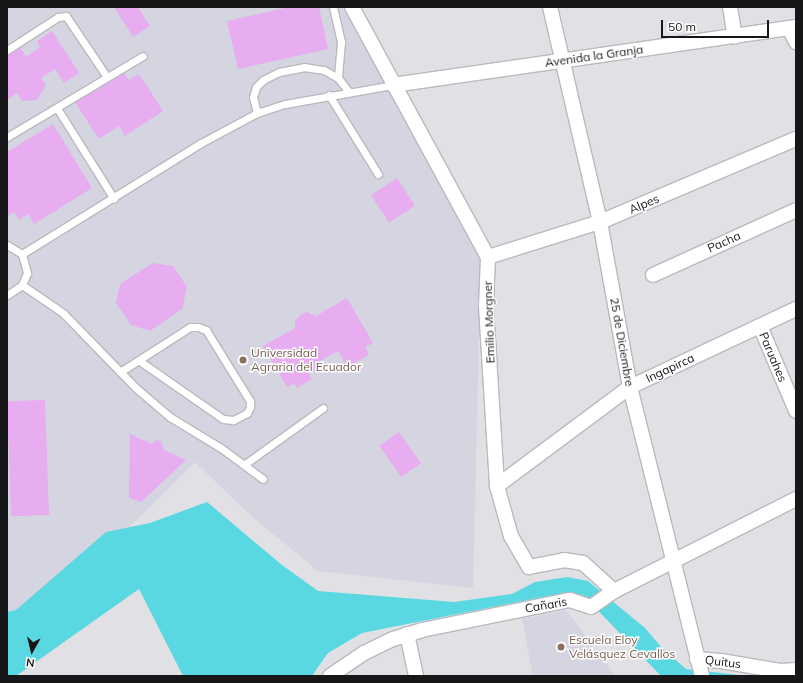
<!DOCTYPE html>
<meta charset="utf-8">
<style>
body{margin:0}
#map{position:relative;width:803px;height:683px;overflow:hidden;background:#e0e0e5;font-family:Mulish,sans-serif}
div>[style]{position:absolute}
.built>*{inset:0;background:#d4d5e1}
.water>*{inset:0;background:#5ad8e1}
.building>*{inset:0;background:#e7adf0;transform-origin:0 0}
.roads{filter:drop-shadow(1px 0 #b9b9be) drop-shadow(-1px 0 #b9b9be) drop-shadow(0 1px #b9b9be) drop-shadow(0 -1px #b9b9be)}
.service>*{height:7px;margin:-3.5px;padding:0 3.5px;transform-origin:3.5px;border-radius:3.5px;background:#fff}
.minor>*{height:14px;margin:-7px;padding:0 7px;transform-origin:7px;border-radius:7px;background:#fff}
.dots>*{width:11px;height:11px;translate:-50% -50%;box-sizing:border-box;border:2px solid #fff;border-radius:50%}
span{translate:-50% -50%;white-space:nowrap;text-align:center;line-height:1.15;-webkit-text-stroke:3px #fff;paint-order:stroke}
.street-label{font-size:12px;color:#171719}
.education-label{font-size:12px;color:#785e54}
.left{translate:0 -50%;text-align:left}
.frame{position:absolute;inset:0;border:8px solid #171719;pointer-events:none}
.north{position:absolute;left:12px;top:631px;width:40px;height:40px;-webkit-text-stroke:3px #fff;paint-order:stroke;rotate:188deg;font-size:11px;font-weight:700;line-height:16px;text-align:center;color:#171719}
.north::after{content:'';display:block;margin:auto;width:14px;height:18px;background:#171719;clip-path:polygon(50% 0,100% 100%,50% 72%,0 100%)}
.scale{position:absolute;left:661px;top:20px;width:108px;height:18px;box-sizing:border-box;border:2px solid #171719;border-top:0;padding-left:5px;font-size:12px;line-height:14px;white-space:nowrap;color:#171719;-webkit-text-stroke:3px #fff;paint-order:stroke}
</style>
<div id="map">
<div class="built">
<i style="clip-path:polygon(7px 7px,344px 7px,481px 258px,473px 588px,318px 571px,250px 515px,195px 462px,7px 649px)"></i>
<i style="clip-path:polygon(566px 610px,615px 676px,533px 676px,522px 619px)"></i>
</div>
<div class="water">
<i style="clip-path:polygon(207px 502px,282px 565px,318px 591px,454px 602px,512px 594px,535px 582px,567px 577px,588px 581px,645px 628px,662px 648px,686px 669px,747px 676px,661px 676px,583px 595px,563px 593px,362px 633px,328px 653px,312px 676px,183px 676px,139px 589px,16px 676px,7px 676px,7px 612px,16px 610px,106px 532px,150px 523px)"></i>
</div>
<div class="building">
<i style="clip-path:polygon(114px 7px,138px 7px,150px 26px,133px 37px)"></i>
<i style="clip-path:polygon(289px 7px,319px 7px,328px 49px,238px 69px,227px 21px)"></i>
<i style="clip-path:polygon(52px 31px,79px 73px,64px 83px,55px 69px,41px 78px,46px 85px,37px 100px,22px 101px,17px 93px,7px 100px,7px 55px,20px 47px,26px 57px,40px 47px,37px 41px)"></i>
<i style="clip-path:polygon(123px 72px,129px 80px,139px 74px,163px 111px,125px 136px,119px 126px,99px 139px,75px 102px)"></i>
<i style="clip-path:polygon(53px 124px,92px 188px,34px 224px,28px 214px,19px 220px,14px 212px,7px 216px,7px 152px)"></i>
<i style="left:397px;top:178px;width:33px;height:31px;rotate:57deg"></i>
<i style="clip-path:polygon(153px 263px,173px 266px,187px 287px,182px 309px,150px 331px,131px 325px,116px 303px,120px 284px)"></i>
<i style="clip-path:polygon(347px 298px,373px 343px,365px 347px,369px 355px,347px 367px,338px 351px,316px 363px,319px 369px,309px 374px,312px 379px,297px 388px,294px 383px,287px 387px,263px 346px,295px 328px,295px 321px,301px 314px,307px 312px,316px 316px)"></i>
<i style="left:45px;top:400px;width:115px;height:38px;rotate:88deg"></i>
<i style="left:399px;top:432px;width:38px;height:24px;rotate:55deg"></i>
<i style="clip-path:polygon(130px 434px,152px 444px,156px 440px,161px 441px,164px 450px,186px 460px,141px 502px,129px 498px)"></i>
</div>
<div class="roads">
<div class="service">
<i style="left:333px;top:7px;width:36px;rotate:77deg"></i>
<i style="left:341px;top:42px;width:36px;rotate:95deg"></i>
<i style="left:7px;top:50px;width:61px;rotate:-32.9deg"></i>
<i style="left:58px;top:17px;width:8px;rotate:-7deg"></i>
<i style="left:66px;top:16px;width:73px;rotate:56.1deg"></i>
<i style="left:329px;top:95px;width:93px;rotate:58.2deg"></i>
<i style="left:57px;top:108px;width:107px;rotate:57.9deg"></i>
<i style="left:257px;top:113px;width:16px;rotate:-104deg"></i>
<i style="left:253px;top:97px;width:10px;rotate:-73deg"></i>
<i style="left:256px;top:87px;width:10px;rotate:-45deg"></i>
<i style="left:263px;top:80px;width:18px;rotate:-27deg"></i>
<i style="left:279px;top:72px;width:25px;rotate:-11deg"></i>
<i style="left:304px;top:67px;width:20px;rotate:9deg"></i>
<i style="left:324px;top:70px;width:16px;rotate:30deg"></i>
<i style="left:338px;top:78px;width:18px;rotate:52deg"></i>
<i style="left:7px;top:137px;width:158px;rotate:-30.8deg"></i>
<i style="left:7px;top:245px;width:17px;rotate:31deg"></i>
<i style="left:22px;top:254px;width:20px;rotate:75deg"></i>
<i style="left:27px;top:273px;width:13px;rotate:113deg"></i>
<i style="left:22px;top:285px;width:18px;rotate:146deg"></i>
<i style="left:22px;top:254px;width:211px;rotate:-31.8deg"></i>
<i style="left:201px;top:143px;width:64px;rotate:-28.2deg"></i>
<i style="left:257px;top:113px;width:29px;rotate:-18deg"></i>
<i style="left:285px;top:104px;width:110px;rotate:-10deg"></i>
<i style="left:22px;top:285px;width:50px;rotate:34.3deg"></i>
<i style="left:63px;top:313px;width:105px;rotate:45.8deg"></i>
<i style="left:136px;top:388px;width:45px;rotate:40.5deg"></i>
<i style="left:170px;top:417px;width:60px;rotate:31.3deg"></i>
<i style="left:221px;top:448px;width:52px;rotate:36.4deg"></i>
<i style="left:120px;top:372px;width:83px;rotate:-32.7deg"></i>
<i style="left:190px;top:327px;width:8px"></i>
<i style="left:198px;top:327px;width:9px;rotate:21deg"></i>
<i style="left:206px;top:330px;width:84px;rotate:58.2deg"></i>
<i style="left:250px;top:401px;width:6px;rotate:90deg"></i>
<i style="left:250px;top:407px;width:7px;rotate:117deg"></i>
<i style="left:247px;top:413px;width:16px;rotate:153deg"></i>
<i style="left:233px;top:420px;width:10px;rotate:-174deg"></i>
<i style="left:223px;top:419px;width:103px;rotate:-145.2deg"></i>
<i style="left:245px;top:464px;width:96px;rotate:-35.7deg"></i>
</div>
<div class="minor">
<i style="left:352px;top:7px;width:285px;rotate:61.5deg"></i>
<i style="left:488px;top:257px;width:49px;rotate:92.3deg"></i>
<i style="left:486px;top:306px;width:180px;rotate:86.5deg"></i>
<i style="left:497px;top:486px;width:52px;rotate:74.4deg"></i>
<i style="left:511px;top:536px;width:36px;rotate:60deg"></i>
<i style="left:529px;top:567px;width:36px;rotate:-11deg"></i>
<i style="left:564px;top:560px;width:19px;rotate:9deg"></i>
<i style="left:583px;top:563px;width:42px;rotate:42.1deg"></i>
<i style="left:550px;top:7px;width:221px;rotate:76.9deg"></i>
<i style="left:600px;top:222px;width:168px;rotate:79.7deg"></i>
<i style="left:630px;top:387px;width:298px;rotate:76deg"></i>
<i style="left:730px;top:7px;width:30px;rotate:81deg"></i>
<i style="left:789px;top:28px;width:16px;rotate:63deg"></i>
<i style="left:393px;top:85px;width:407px;rotate:-8.2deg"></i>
<i style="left:488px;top:257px;width:117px;rotate:-17.4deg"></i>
<i style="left:600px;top:222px;width:213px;rotate:-23deg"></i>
<i style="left:653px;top:275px;width:157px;rotate:-24.4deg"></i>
<i style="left:760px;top:326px;width:92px;rotate:67deg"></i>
<i style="left:497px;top:486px;width:166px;rotate:-36.7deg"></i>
<i style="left:630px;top:387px;width:183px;rotate:-25.2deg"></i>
<i style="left:407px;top:634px;width:43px;rotate:77.9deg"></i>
<i style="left:697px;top:659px;width:24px;rotate:5deg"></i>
<i style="left:721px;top:661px;width:60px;rotate:9.6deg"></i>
<i style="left:780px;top:671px;width:16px;rotate:-4deg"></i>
<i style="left:330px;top:676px;width:41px;rotate:-34.1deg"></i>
<i style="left:364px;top:653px;width:32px;rotate:-26deg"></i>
<i style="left:393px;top:639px;width:30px;rotate:-17deg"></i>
<i style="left:422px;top:630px;width:151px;rotate:-11.5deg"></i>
<i style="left:570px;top:600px;width:22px;rotate:18deg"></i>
<i style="left:591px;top:607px;width:28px;rotate:-35deg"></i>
<i style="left:614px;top:591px;width:204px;rotate:-26.8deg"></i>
</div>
</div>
<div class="dots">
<i style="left:243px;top:360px;background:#8d6e63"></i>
<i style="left:561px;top:647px;background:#8d6e63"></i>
</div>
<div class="street-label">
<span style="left:594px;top:56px;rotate:-8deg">Avenida la Granja</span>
<span style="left:644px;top:204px;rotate:-23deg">Alpes</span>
<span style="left:724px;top:242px;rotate:-24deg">Pacha</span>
<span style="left:489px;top:322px;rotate:-92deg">Emilio Morgner</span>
<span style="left:622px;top:342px;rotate:80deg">25 de Diciembre</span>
<span style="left:773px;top:357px;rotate:67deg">Paruahes</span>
<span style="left:670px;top:368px;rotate:-25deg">Ingapirca</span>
<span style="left:546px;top:605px;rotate:-10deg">Cañaris</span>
<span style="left:723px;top:662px;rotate:7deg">Quitus</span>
</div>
<div class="education-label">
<span class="left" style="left:251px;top:360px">Universidad<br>Agraria del Ecuador</span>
<span class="left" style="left:569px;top:647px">Escuela Eloy<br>Velásquez Cevallos</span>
</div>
<div class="frame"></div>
<div class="north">N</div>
<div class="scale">50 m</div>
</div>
